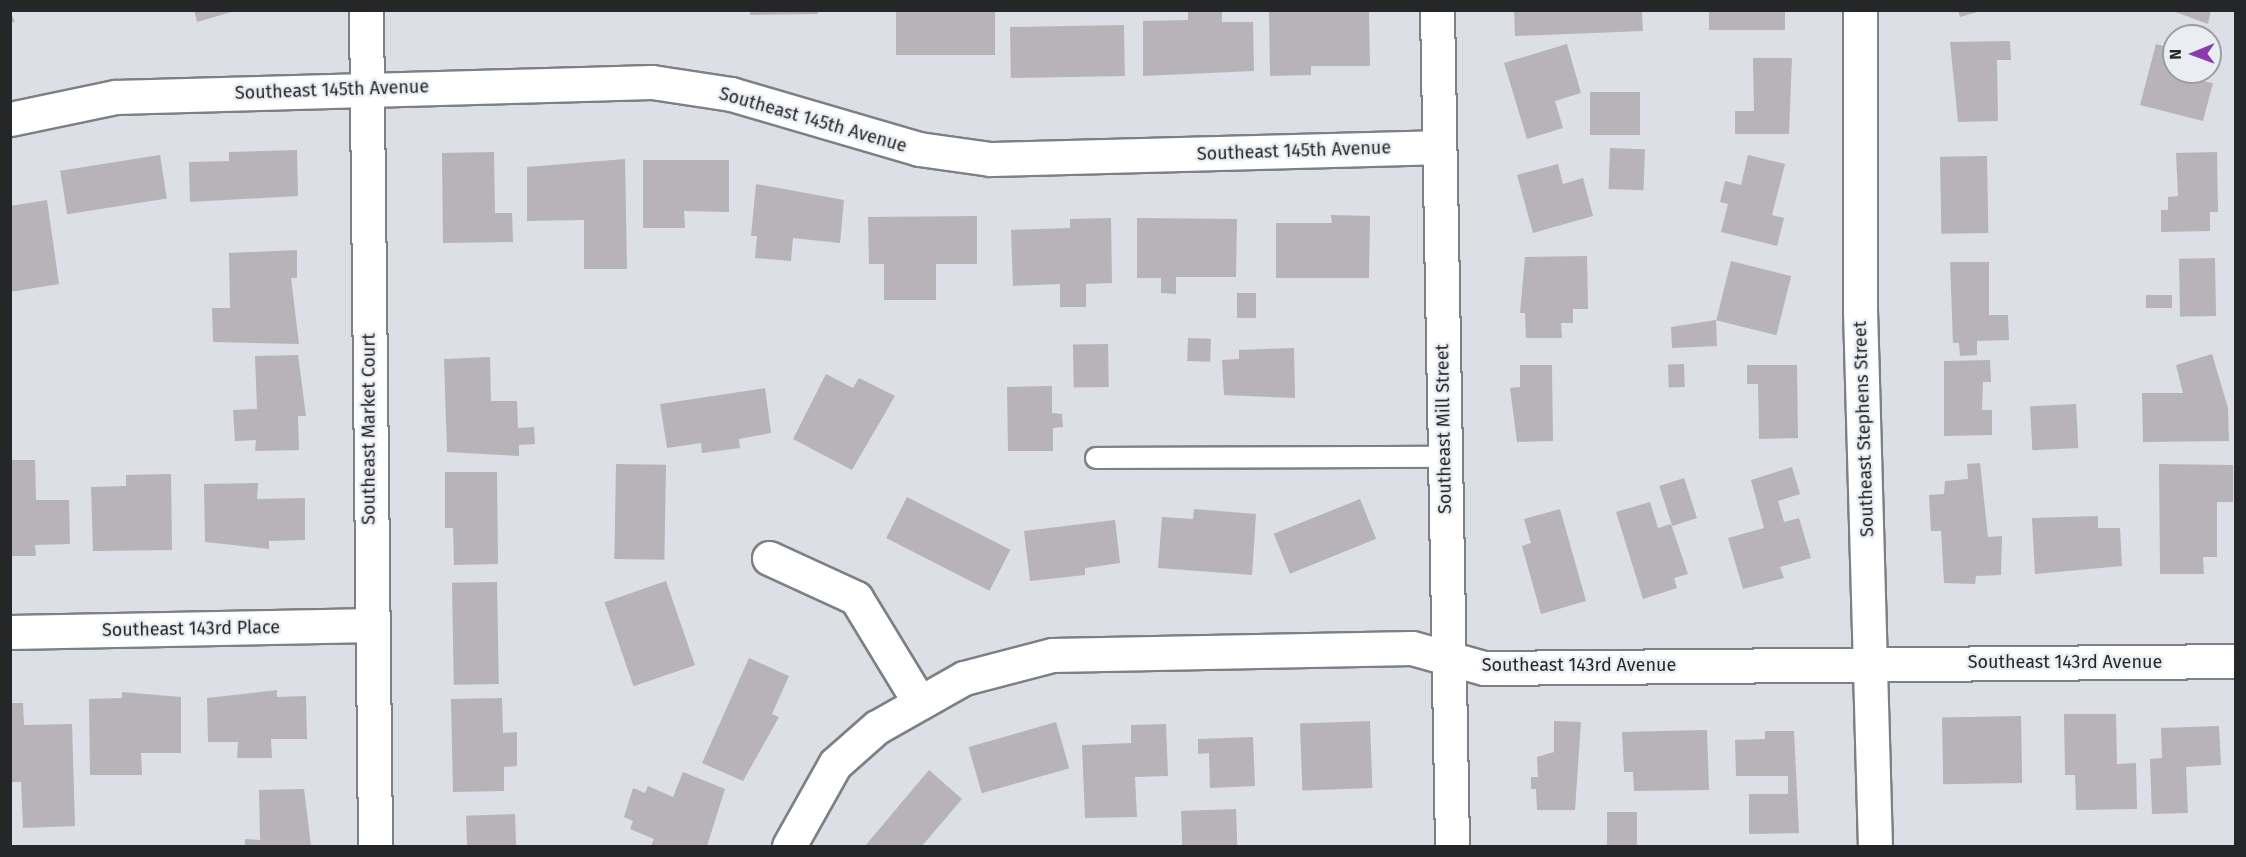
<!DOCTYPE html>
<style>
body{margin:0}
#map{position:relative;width:2246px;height:857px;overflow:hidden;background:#dcdfe5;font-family:"Fira Sans",sans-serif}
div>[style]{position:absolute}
.building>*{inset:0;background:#b7b3b8;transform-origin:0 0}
.roads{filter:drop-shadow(2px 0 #7d8084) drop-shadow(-2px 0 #7d8084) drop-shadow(0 2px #7d8084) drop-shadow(0 -2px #7d8084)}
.lane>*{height:20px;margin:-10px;padding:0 10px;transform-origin:10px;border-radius:10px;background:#fff}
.street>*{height:33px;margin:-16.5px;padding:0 16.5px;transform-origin:16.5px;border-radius:16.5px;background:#fff}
span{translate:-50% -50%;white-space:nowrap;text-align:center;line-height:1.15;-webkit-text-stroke:4.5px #eaedf2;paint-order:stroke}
.street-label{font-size:18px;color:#252628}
.frame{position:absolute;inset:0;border:12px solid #252628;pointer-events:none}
.north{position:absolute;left:2162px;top:24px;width:60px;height:60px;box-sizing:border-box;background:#eaedf2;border:2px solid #9b9da1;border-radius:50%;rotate:269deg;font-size:16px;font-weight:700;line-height:24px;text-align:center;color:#252628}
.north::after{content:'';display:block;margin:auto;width:21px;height:27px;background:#8a3aaa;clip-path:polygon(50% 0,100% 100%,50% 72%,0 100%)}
</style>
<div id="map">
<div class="building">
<i style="clip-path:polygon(10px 10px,15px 22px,10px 23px)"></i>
<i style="clip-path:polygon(194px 10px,235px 10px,235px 11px,197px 22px)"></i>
<i style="clip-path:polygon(750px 10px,818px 10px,818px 14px,750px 15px)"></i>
<i style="left:896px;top:10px;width:99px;height:45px"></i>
<i style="clip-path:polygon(1188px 10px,1222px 10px,1222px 22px,1253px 22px,1254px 71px,1143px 76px,1143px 21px,1188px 20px)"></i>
<i style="clip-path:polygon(1369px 10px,1370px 66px,1311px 66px,1311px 75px,1270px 76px,1269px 11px)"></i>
<i style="clip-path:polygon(1514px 10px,1635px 10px,1642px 12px,1643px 31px,1515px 36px)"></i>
<i style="left:1709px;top:10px;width:76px;height:20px"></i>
<i style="clip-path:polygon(1958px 10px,1981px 10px,1981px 11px,1960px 17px)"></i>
<i style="clip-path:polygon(2170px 10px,2211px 10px,2208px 24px)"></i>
<i style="left:1124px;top:25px;width:51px;height:114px;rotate:89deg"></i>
<i style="clip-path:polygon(2010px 41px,2011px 60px,1997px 60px,1998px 121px,1958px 122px,1950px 42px)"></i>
<i style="clip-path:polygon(1567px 44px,1581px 93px,1555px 101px,1563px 128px,1527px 139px,1504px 63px)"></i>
<i style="clip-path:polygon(2156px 44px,2174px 49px,2174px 72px,2199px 72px,2197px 80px,2213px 83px,2203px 121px,2140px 105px)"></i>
<i style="clip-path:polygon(1753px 58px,1792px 58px,1789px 134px,1735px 134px,1735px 111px,1754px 111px)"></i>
<i style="left:1590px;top:92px;width:50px;height:43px"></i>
<i style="left:1610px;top:148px;width:35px;height:41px;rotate:2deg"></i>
<i style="clip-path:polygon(297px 150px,298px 196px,190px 202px,189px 162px,229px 161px,229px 152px)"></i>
<i style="clip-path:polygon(494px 152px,495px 213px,512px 213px,513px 242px,443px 243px,442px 153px)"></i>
<i style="clip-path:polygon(2217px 152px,2218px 212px,2210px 212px,2210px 231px,2161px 232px,2161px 210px,2168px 210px,2168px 197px,2178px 196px,2176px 153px)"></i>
<i style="left:160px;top:155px;width:44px;height:101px;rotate:81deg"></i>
<i style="clip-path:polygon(1748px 155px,1785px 164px,1772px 215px,1784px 218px,1777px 246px,1721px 232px,1728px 204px,1720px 202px,1725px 181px,1741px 185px)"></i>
<i style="left:1987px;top:156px;width:77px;height:47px;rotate:89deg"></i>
<i style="clip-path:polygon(625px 159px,627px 269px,584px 269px,584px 220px,527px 221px,527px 167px)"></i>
<i style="clip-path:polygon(643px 160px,729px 160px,729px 212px,684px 211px,685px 228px,643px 228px)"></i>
<i style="clip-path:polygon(1558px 164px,1563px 184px,1583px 178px,1593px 216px,1533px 233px,1517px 175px)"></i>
<i style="clip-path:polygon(756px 184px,844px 200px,840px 243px,793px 238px,791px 261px,755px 258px,757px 236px,751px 236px)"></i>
<i style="clip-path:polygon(47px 200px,59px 284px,10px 292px,10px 206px)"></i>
<i style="clip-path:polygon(1331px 215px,1370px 216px,1369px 278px,1276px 278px,1276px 223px,1332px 223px)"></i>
<i style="clip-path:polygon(977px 216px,977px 264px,936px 264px,936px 300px,884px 300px,884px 264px,869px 264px,868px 217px)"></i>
<i style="clip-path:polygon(1111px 218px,1112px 283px,1086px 284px,1086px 307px,1060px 307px,1060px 284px,1013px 286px,1011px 230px,1070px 228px,1070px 219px)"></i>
<i style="clip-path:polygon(1137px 218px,1237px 219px,1236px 277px,1176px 277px,1176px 294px,1161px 293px,1161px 278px,1137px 278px)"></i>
<i style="clip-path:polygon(297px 250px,297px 278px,291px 278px,299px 344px,213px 342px,212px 308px,230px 308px,229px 253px)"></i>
<i style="clip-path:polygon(1587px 256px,1588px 309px,1573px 309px,1573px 323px,1561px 323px,1562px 338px,1526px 338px,1525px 313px,1520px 313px,1525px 257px)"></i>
<i style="left:2215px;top:258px;width:58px;height:36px;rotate:89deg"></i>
<i style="left:1731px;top:261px;width:62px;height:61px;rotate:14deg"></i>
<i style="clip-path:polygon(1950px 262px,1989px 262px,1989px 315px,2008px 315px,2009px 340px,1977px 341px,1977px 355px,1960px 356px,1959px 343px,1953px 343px)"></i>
<i style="left:1237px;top:293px;width:19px;height:25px"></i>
<i style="left:2172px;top:295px;width:13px;height:26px;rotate:90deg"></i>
<i style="clip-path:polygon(1716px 320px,1717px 346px,1672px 348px,1671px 327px)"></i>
<i style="left:1188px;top:338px;width:23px;height:23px;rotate:2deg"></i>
<i style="left:1108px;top:344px;width:43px;height:35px;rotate:89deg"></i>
<i style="clip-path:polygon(1294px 348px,1295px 398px,1224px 395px,1222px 360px,1239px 359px,1239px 350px)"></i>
<i style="clip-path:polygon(2212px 354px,2228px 408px,2229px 441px,2143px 442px,2142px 393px,2183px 393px,2176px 365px)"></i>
<i style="clip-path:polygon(298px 355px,306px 416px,298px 416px,299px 450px,255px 451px,256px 440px,235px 441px,233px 410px,257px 409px,255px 356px)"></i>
<i style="clip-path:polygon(490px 357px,491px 401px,517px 401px,518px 428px,534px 427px,535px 444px,519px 445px,519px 456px,447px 452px,444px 359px)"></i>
<i style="clip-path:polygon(1990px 360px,1991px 382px,1983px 382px,1982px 410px,1992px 410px,1992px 435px,1944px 436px,1944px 361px)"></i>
<i style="left:1684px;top:364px;width:23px;height:16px;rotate:88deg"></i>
<i style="clip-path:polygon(1520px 365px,1552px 365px,1553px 441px,1517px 442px,1510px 388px,1520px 387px)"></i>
<i style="clip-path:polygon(1747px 365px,1797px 365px,1798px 438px,1759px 439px,1758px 384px,1747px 384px)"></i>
<i style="clip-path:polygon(826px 374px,853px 388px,859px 378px,895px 396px,852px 470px,793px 439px)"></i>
<i style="clip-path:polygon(1052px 386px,1052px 413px,1062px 414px,1063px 427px,1053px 428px,1053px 451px,1008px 451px,1007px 387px)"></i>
<i style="clip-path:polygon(765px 388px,771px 433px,739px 439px,740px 448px,702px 453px,701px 443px,667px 448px,660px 404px)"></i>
<i style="left:2076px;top:404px;width:44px;height:46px;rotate:87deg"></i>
<i style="clip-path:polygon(10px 460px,35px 460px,36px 500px,69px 500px,70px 544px,35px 545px,36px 556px,10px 556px)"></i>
<i style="clip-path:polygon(1980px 463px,1988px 537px,2002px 536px,2001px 575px,1976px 576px,1975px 584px,1944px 583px,1941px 531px,1931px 531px,1929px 495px,1944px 494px,1945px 481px,1968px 479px,1967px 464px)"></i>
<i style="left:616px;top:464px;width:50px;height:95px;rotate:1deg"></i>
<i style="clip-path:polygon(2159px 464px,2233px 465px,2233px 502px,2217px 502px,2217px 557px,2203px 557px,2204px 574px,2160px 574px)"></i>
<i style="clip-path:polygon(1792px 467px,1800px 494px,1778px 501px,1784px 522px,1799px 518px,1811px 558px,1780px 567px,1784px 578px,1743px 589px,1728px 538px,1764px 528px,1751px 480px)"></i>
<i style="clip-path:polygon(445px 472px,497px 472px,498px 564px,454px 565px,453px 528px,445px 528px)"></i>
<i style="clip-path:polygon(171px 474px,172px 550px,93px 551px,91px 487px,126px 486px,126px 475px)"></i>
<i style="left:1684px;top:478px;width:42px;height:26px;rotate:72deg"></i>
<i style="clip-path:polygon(258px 483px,257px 499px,305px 498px,305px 540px,269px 541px,269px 549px,205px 542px,204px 484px)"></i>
<i style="left:907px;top:497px;width:116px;height:46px;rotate:27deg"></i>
<i style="left:1360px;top:499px;width:43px;height:93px;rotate:68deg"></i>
<i style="clip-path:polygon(1650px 502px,1658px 528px,1671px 524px,1688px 574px,1674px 578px,1677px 588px,1643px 599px,1616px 512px)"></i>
<i style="clip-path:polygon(1194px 509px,1256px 514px,1252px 575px,1158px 568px,1162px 517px,1193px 519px)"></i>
<i style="clip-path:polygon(1560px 509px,1586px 601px,1541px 614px,1522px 546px,1531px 543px,1524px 519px)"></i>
<i style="clip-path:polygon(2098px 516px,2098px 528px,2120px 528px,2122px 566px,2035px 574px,2032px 518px)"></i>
<i style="clip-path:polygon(1115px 520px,1120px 563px,1085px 568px,1085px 575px,1030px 581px,1024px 531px)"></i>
<i style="left:666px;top:581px;width:89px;height:65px;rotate:71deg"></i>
<i style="left:497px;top:582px;width:102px;height:45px;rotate:89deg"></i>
<i style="clip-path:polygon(749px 658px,789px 676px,772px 714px,779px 717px,743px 781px,702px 763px)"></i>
<i style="clip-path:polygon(277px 690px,277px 697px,306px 696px,307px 739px,271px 739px,272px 758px,237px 758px,238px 742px,208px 742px,207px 698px)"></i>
<i style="clip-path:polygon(122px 692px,181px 697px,181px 753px,141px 753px,142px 775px,90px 775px,89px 699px,122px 698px)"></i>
<i style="clip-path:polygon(502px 698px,503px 733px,517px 732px,517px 766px,504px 767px,504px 791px,453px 792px,451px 699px)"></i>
<i style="clip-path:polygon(10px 703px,23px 703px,24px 725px,72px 724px,75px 826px,23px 828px,21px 782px,10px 782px)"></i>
<i style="clip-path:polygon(2064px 714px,2116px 714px,2117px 764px,2136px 763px,2137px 809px,2076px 810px,2075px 775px,2065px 775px)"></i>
<i style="left:2021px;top:716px;width:67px;height:79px;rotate:89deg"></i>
<i style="left:1370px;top:721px;width:67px;height:70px;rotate:88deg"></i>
<i style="clip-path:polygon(1554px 721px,1581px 722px,1575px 810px,1537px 810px,1536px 789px,1531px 789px,1531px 777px,1538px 777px,1537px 757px,1554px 752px)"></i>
<i style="left:1056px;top:722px;width:48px;height:91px;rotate:74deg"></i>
<i style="clip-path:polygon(1166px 724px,1168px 776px,1135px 777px,1137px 817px,1085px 818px,1082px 745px,1131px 743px,1131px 725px)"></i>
<i style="clip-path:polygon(2219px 726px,2221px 765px,2186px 767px,2188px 813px,2152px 814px,2150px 759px,2162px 758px,2161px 728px)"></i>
<i style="clip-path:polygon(1707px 730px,1709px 790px,1634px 791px,1633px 772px,1624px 772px,1622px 732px)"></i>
<i style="clip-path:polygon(1765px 731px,1794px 731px,1799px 833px,1749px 834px,1749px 794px,1788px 794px,1788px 776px,1736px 776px,1735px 740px,1765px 739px)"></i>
<i style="clip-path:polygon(1253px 737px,1255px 786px,1210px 788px,1209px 753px,1198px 754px,1198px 739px)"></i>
<i style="clip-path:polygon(929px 770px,962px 799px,922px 846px,865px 846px)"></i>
<i style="clip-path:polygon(683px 772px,725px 789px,707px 846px,651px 846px,654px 839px,630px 829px,633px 821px,624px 817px,633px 788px,645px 793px,648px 786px,673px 797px)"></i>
<i style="clip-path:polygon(304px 789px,311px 846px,245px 846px,245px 839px,260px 840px,259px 790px)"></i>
<i style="left:1236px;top:809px;width:37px;height:55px;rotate:88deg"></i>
<i style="left:1607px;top:812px;width:30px;height:34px"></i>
<i style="left:515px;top:814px;width:32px;height:49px;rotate:88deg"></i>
</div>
<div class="roads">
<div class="lane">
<i style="left:1096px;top:458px;width:348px;rotate:-0.2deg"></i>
</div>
<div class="street">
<i style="left:366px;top:10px;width:836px;rotate:89.38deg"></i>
<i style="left:1437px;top:10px;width:836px;rotate:88.97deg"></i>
<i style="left:1860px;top:10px;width:300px;rotate:90deg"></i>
<i style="left:1860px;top:310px;width:536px;rotate:88.4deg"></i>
<i style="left:10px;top:119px;width:107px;rotate:-11.8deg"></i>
<i style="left:115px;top:97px;width:537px;rotate:-1.6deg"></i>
<i style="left:652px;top:82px;width:80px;rotate:8.6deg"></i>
<i style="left:731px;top:94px;width:196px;rotate:16.3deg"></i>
<i style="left:919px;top:149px;width:72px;rotate:8deg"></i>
<i style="left:990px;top:159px;width:448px;rotate:-1.5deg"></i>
<i style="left:769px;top:558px;width:96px;rotate:24.7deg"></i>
<i style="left:856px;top:598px;width:119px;rotate:58.7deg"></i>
<i style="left:10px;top:632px;width:361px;rotate:-1.1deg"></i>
<i style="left:789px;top:846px;width:94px;rotate:-60.7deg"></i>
<i style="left:835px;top:764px;width:56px;rotate:-41.4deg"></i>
<i style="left:877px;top:727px;width:100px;rotate:-29.4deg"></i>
<i style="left:964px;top:678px;width:91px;rotate:-14.6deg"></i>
<i style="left:1052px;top:655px;width:360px;rotate:-1.1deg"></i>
<i style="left:1412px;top:648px;width:75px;rotate:15.5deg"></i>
<i style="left:1484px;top:668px;width:752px;rotate:-0.53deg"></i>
</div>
</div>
<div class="street-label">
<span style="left:332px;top:90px;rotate:-2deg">Southeast 145th Avenue</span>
<span style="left:813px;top:120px;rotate:16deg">Southeast 145th Avenue</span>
<span style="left:1294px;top:151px;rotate:-2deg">Southeast 145th Avenue</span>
<span style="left:369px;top:429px;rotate:-90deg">Southeast Market Court</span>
<span style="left:1444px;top:429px;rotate:-91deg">Southeast Mill Street</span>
<span style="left:1864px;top:429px;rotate:-92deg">Southeast Stephens Street</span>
<span style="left:191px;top:629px;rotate:-1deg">Southeast 143rd Place</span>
<span style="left:2065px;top:662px">Southeast 143rd Avenue</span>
<span style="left:1579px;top:665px">Southeast 143rd Avenue</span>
</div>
<div class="frame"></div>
<div class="north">N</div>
</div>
